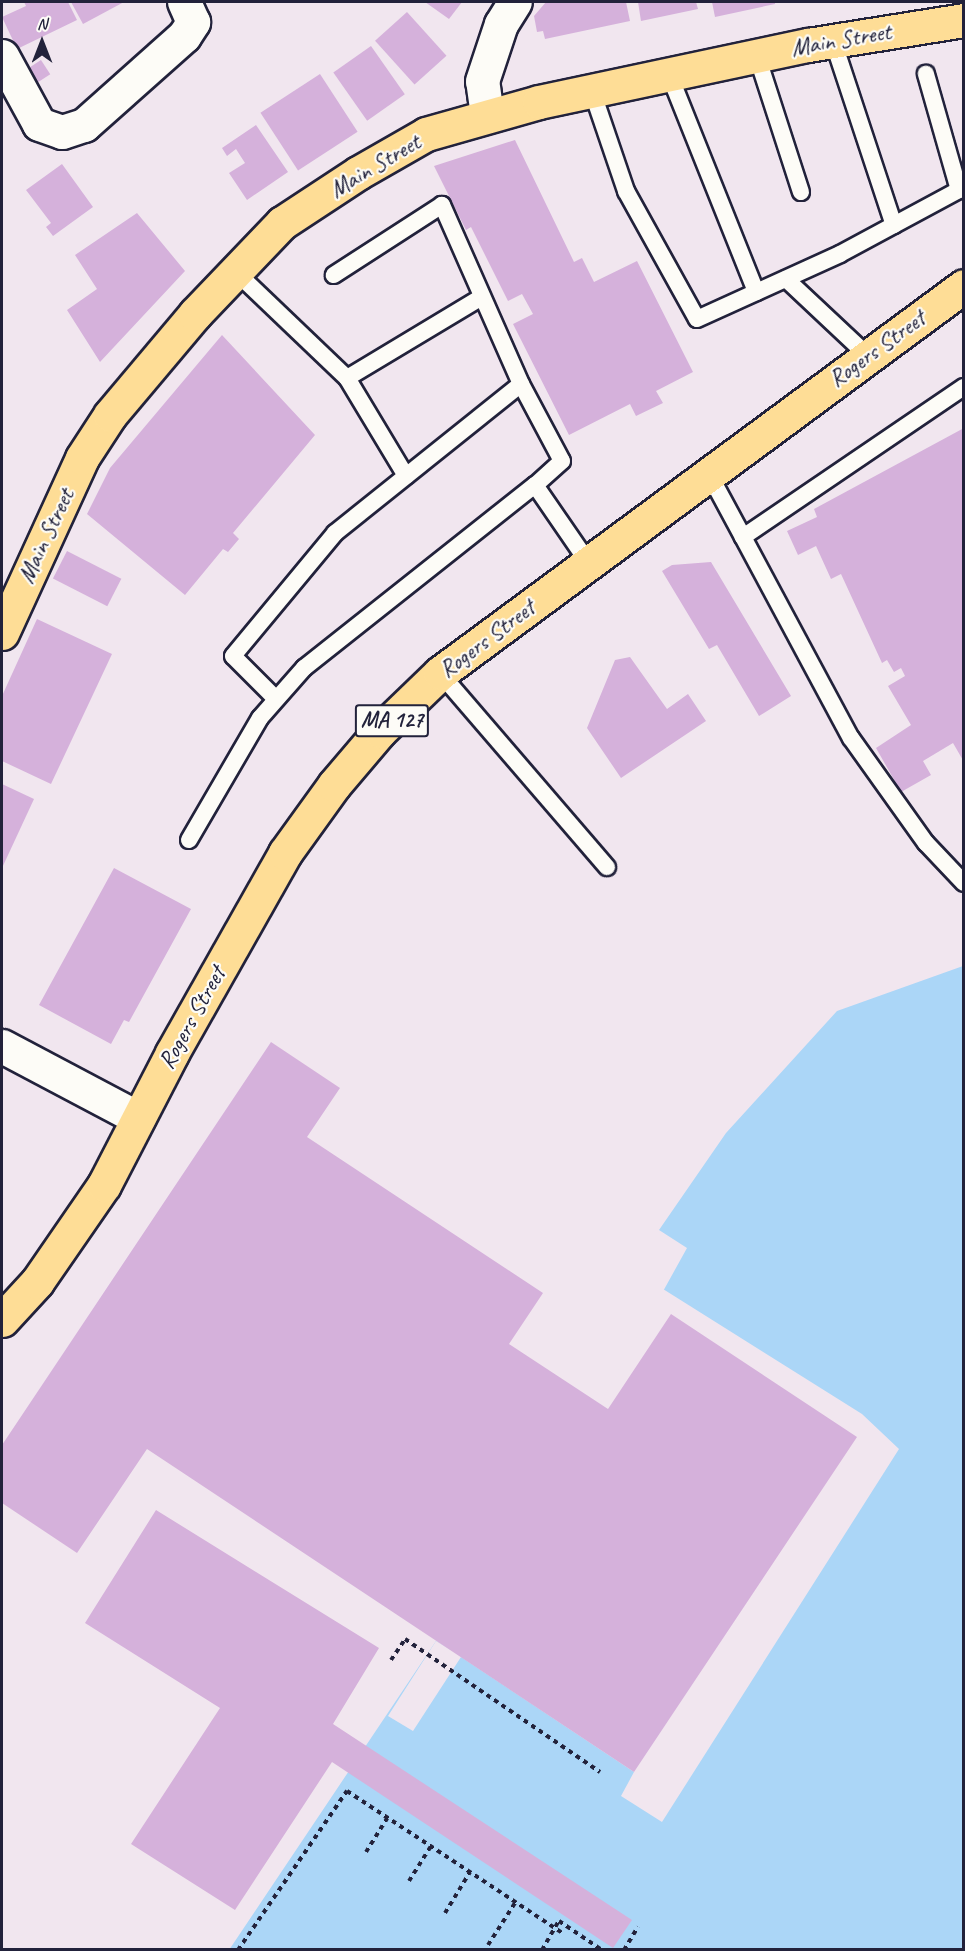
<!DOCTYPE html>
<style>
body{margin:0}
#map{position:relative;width:965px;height:1951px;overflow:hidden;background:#f1e6ef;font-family:Caveat,sans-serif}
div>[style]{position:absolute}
.water>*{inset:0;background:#abd6f7}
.pier>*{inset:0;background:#f1e6ef}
.building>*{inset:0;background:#d5b1db;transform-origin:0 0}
.path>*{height:4px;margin-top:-2px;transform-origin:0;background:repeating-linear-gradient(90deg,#22223b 0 4.5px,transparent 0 9px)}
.roads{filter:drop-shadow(2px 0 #22223b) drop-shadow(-2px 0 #22223b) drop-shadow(0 2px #22223b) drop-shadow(0 -2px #22223b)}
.lane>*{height:16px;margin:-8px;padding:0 8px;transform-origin:8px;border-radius:8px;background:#fdfcf7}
.street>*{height:33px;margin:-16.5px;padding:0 16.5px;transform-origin:16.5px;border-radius:16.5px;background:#fdfcf7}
.primary>*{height:33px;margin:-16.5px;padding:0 16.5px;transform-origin:16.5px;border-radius:16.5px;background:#fedd96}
span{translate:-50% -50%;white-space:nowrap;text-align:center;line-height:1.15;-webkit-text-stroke:4.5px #fdfcf7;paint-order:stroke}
.shield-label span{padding:2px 4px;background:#fdfcf7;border:2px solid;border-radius:4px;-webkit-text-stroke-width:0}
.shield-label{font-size:22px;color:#22223b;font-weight:700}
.street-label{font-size:24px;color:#22223b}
.frame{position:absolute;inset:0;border:3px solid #22223b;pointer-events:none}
.north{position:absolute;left:12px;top:12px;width:60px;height:60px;-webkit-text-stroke:4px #fdfcf7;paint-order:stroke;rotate:0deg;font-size:16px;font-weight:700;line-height:24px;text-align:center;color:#22223b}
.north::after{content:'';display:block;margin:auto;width:21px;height:27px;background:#22223b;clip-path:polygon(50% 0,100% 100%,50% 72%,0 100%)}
</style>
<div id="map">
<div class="water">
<i style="clip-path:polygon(963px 966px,963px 1949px,229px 1950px,436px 1641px,461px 1656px,687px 1248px,659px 1230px,726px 1133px,837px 1011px)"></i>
</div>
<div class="pier">
<i style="clip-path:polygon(663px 1289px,862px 1414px,899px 1449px,662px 1822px,621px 1796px,634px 1772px,461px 1657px,413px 1731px,388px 1716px,436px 1641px,461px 1656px)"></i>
</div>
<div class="building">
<i style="clip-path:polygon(24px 2px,68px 2px,77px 20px,17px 49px,2px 17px,26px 6px)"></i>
<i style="clip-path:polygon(71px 2px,124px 2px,83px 24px)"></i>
<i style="clip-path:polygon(425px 2px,462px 2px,449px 19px)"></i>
<i style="clip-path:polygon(546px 2px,626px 2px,630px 21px,545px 39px,543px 31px,537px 32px,534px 16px)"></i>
<i style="clip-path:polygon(638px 2px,696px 2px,698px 9px,641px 21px)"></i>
<i style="clip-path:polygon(712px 2px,775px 2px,775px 4px,715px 17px)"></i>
<i style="left:407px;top:12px;width:59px;height:43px;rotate:48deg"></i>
<i style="left:371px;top:46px;width:59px;height:46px;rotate:55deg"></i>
<i style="left:41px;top:60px;width:17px;height:22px;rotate:57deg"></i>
<i style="left:320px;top:74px;width:69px;height:71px;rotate:57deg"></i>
<i style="clip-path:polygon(256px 125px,288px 172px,247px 200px,229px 173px,245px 163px,236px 149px,227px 156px,222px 148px)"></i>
<i style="clip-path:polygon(515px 140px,574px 262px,582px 258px,594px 282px,637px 261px,693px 372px,656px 391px,663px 403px,636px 416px,630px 404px,569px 435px,513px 324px,533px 314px,522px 294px,508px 301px,471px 227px,466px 230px,434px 166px)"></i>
<i style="clip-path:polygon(62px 164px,93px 207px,53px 236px,46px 227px,51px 223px,26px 190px)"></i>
<i style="clip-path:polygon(137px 213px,185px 271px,100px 362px,67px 310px,97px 289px,75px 255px)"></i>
<i style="clip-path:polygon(222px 335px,315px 435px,233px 533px,239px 539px,228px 552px,223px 549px,185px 595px,87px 514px,110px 468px)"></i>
<i style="clip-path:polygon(964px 428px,964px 762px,953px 743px,923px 761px,931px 775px,901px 792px,876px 748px,911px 725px,888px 686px,905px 676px,901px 668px,894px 672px,887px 660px,882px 663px,841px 574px,831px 579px,816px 546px,798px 555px,787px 531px,817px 517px,814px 509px)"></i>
<i style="left:67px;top:551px;width:61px;height:31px;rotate:27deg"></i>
<i style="clip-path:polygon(711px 562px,791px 696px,759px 716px,717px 645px,709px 649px,662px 571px,672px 565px)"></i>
<i style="clip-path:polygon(37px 619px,112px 654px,51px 784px,2px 761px,2px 696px)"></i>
<i style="clip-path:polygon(630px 657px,667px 709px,688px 694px,706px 721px,621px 778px,587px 728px,615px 660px)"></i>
<i style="clip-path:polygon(2px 784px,34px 799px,2px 868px)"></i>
<i style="clip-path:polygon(114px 868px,191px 909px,129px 1022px,124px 1020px,111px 1044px,39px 1005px)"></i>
<i style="clip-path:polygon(271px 1042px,340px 1088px,307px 1137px,543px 1293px,509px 1344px,608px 1409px,671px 1314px,857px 1437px,634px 1772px,147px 1449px,77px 1553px,2px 1503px,2px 1445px)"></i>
<i style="clip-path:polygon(156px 1510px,379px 1648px,333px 1724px,632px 1920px,613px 1948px,332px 1762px,235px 1910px,131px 1844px,220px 1708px,85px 1623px)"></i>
</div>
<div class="path">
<i style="left:391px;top:1660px;width:25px;rotate:-56deg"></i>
<i style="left:405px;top:1639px;width:236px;rotate:34.3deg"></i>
<i style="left:366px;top:1852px;width:40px;rotate:-58deg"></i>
<i style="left:409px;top:1881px;width:41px;rotate:-57.8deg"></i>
<i style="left:445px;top:1913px;width:48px;rotate:-58.6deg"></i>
<i style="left:488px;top:1945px;width:50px;rotate:-57.3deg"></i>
<i style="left:238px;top:1950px;width:193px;rotate:-55.6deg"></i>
<i style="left:347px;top:1791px;width:260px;rotate:33.4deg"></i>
<i style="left:542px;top:1950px;width:34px;rotate:-60deg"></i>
<i style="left:559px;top:1921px;width:52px;rotate:34deg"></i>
<i style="left:624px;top:1950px;width:27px;rotate:-59deg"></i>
</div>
<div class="roads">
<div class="lane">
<i style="left:833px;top:41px;width:194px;rotate:71.7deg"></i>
<i style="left:757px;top:56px;width:143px;rotate:72.1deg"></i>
<i style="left:669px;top:74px;width:235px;rotate:68.2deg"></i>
<i style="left:592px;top:91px;width:106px;rotate:71.2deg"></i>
<i style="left:626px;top:191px;width:146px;rotate:61deg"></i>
<i style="left:697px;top:319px;width:157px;rotate:-24.4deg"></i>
<i style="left:840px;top:254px;width:135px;rotate:-28.3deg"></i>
<i style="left:959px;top:190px;width:121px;rotate:-105.9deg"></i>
<i style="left:236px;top:272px;width:153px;rotate:43.7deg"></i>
<i style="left:786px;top:279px;width:112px;rotate:43.2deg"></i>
<i style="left:521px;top:384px;width:87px;rotate:62deg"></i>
<i style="left:562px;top:461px;width:36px;rotate:138deg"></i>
<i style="left:708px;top:472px;width:74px;rotate:61.7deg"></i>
<i style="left:743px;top:537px;width:267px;rotate:-34.2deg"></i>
<i style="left:406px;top:476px;width:114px;rotate:-121deg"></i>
<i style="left:347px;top:378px;width:157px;rotate:-31deg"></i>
<i style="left:743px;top:537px;width:228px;rotate:61.8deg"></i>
<i style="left:851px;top:738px;width:129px;rotate:54.5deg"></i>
<i style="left:926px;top:843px;width:55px;rotate:46.5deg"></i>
<i style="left:440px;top:673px;width:256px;rotate:49.3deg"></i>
<i style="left:275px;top:698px;width:59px;rotate:-135deg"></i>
<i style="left:233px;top:656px;width:160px;rotate:-50.3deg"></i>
<i style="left:335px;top:533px;width:238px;rotate:-38.7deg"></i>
<i style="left:521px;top:384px;width:196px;rotate:-113.8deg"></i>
<i style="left:442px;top:205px;width:129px;rotate:147.1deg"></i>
<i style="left:189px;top:840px;width:141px;rotate:-59.8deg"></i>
<i style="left:260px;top:718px;width:67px;rotate:-48.7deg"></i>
<i style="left:304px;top:668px;width:295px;rotate:-38.4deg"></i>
<i style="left:535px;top:485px;width:93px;rotate:55.5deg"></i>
</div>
<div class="street">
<i style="left:2px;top:56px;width:77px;rotate:61.4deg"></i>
<i style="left:39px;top:124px;width:24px;rotate:19deg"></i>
<i style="left:62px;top:132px;width:23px;rotate:-18deg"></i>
<i style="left:84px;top:125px;width:134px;rotate:-41.7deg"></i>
<i style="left:184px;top:36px;width:17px;rotate:-57deg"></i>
<i style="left:193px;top:22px;width:22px;rotate:-114deg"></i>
<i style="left:487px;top:115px;width:34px;rotate:-98deg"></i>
<i style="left:482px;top:81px;width:60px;rotate:-71.6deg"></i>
<i style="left:501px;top:24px;width:26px;rotate:-58deg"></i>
<i style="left:2px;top:1046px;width:154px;rotate:27.9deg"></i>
</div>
<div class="primary">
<i style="left:2px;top:633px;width:192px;rotate:-65.4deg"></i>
<i style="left:82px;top:458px;width:51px;rotate:-56.9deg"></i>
<i style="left:110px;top:415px;width:132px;rotate:-49.9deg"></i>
<i style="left:195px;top:314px;width:126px;rotate:-46.3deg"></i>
<i style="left:282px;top:223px;width:91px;rotate:-33.3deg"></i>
<i style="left:358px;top:173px;width:78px;rotate:-29.8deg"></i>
<i style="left:426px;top:134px;width:117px;rotate:-15.8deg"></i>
<i style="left:539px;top:102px;width:275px;rotate:-12deg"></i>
<i style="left:808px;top:45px;width:158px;rotate:-9.1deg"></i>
<i style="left:2px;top:1320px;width:52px;rotate:-47.4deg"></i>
<i style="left:37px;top:1282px;width:118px;rotate:-55.4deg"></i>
<i style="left:104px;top:1185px;width:148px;rotate:-62.7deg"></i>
<i style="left:172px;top:1053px;width:230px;rotate:-60.5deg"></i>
<i style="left:285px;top:853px;width:84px;rotate:-54.2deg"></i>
<i style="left:334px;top:785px;width:71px;rotate:-49.6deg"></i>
<i style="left:380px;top:731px;width:83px;rotate:-44deg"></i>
<i style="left:440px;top:673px;width:651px;rotate:-36.45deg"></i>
</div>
</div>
<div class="shield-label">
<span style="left:392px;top:721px">MA 127</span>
</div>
<div class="street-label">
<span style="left:841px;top:40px;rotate:-10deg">Main Street</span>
<span style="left:375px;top:166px;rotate:-31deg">Main Street</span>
<span style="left:877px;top:349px;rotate:-36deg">Rogers Street</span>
<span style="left:46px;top:536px;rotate:-65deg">Main Street</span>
<span style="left:487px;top:639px;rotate:-37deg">Rogers Street</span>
<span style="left:192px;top:1018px;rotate:-61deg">Rogers Street</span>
</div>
<div class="frame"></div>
<div class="north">N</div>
</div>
